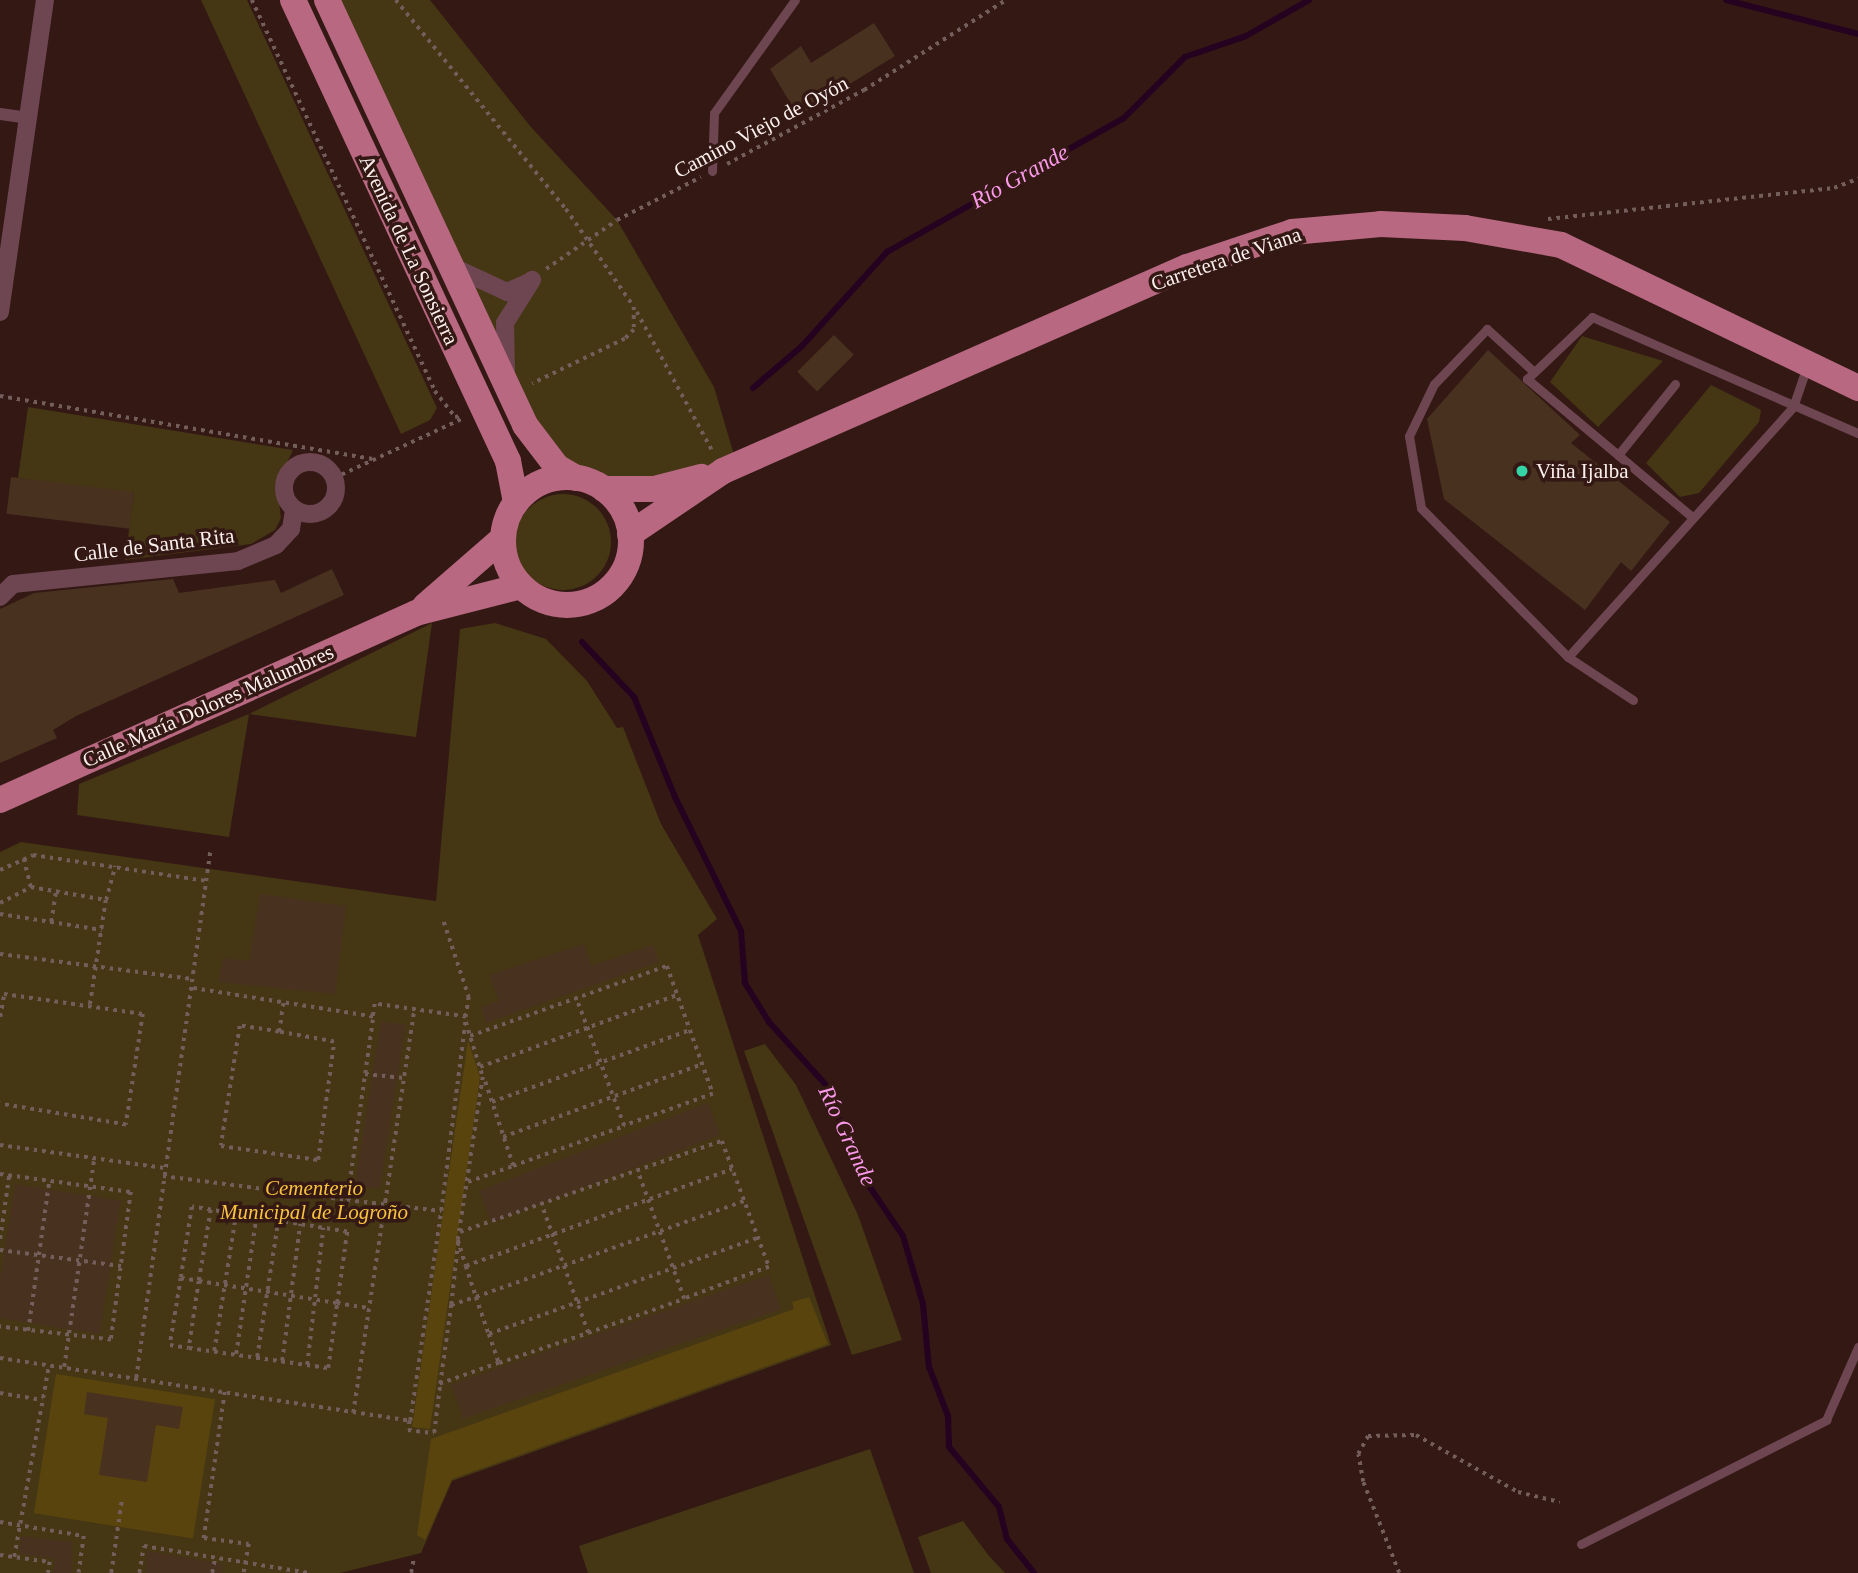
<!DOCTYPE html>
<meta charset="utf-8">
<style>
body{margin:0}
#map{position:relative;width:1858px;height:1573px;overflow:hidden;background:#331814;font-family:"Times New Roman",serif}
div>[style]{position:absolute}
.green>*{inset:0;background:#453614}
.round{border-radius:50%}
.forest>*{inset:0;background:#5a440e;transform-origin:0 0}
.stream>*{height:6px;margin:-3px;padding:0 3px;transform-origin:3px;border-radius:3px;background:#250220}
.building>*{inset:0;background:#49311f;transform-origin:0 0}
.path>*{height:3.5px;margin-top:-1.75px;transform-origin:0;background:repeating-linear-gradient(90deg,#745e5b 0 3.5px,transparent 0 8.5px)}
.service>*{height:9px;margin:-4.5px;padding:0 4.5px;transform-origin:4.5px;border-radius:4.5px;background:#6d4651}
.pedestrian>*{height:12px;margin:-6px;padding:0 6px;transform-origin:6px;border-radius:6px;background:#6d4651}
.minor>*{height:18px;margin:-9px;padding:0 9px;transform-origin:9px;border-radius:9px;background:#6d4651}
.minor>.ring{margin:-9px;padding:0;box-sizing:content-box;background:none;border:18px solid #6d4651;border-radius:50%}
.primary>*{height:26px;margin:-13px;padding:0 13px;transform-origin:13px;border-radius:13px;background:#b86880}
.primary>.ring{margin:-13px;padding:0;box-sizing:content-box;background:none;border:26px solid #b86880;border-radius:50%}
.dots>*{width:19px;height:19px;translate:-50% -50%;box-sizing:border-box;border:4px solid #331814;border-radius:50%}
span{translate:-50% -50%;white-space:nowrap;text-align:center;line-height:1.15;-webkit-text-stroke:7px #331814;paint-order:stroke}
.street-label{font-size:21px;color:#fcf0ee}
.poi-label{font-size:21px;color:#fcf0ee}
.left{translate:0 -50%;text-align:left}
.park-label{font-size:21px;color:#fac33f;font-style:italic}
.water-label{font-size:23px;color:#fa98e9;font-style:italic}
</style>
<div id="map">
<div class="green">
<i style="clip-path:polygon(201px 0,247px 0,437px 408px,430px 420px,401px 434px)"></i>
<i style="clip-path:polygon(327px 0,430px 0,530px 126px,617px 220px,714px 387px,737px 465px,604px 489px,557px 467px)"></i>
<i style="clip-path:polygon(1582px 336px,1663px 361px,1598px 427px,1550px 382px)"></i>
<i style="clip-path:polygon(1711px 385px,1761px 410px,1759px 422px,1699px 493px,1680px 497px,1646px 463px)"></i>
<i style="clip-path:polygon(28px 407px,293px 450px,277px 484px,281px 518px,275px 530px,251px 544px,125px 560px,134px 493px,18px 478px)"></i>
<i class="round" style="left:515px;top:494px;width:96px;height:96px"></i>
<i style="clip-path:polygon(432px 623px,416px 737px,249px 714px,229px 837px,77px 815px,79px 784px,249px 714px)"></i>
<i style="clip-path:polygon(495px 623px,546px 639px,587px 681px,617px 728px,623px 727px,661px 824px,717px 919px,698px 935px,831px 1345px,452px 1481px,421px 1553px,340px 1573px,0 1573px,0 852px,21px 842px,436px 901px,460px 629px)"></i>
<i style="clip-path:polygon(765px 1044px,796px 1085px,858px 1215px,902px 1340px,852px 1355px,744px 1051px)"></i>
<i style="clip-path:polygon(870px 1449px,914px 1573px,588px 1573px,579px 1546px)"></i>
<i style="clip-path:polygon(963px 1521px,989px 1556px,1005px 1573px,931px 1573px,918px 1537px)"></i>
</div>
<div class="forest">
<i style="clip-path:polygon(468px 1041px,480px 1077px,430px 1429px,412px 1427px)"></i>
<i style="clip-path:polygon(809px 1297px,828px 1344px,452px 1479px,425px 1540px,417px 1535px,431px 1439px,794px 1309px,792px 1302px)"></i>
<i style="left:56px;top:1374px;width:161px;height:141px;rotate:9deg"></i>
</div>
<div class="stream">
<i style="left:1726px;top:0;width:136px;rotate:14.4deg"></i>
<i style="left:753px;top:388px;width:65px;rotate:-40.6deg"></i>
<i style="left:802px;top:346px;width:127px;rotate:-47.9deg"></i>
<i style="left:887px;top:252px;width:272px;rotate:-29.5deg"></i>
<i style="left:1124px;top:118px;width:86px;rotate:-45deg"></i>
<i style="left:1185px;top:57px;width:65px;rotate:-19deg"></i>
<i style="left:1246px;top:36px;width:73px;rotate:-29.7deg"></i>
<i style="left:582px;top:642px;width:76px;rotate:46.6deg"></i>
<i style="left:634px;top:697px;width:108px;rotate:67.7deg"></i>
<i style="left:675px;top:797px;width:149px;rotate:63.8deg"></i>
<i style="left:741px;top:931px;width:52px;rotate:85.6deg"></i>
<i style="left:745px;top:983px;width:46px;rotate:58.4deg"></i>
<i style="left:769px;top:1022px;width:85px;rotate:47.9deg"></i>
<i style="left:826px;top:1085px;width:92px;rotate:69deg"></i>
<i style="left:859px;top:1171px;width:78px;rotate:55.9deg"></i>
<i style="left:903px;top:1236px;width:71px;rotate:73.6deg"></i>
<i style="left:923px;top:1304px;width:63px;rotate:84.6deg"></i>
<i style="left:929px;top:1367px;width:53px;rotate:68.8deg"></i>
<i style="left:948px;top:1416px;width:31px;rotate:88deg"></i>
<i style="left:949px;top:1447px;width:78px;rotate:50.2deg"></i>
<i style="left:999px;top:1507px;width:33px;rotate:76deg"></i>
<i style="left:1007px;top:1539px;width:43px;rotate:51.5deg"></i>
</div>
<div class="building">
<i style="clip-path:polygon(874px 23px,895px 56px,798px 116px,770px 69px,801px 46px,811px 63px)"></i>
<i style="left:834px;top:335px;width:28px;height:52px;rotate:45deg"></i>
<i style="clip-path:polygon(1488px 350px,1580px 435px,1571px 443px,1670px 522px,1631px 571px,1621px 562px,1585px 610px,1444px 499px,1427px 419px)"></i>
<i style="left:11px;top:477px;width:124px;height:37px;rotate:7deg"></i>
<i style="clip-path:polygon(332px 569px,344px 595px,76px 716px,53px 730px,57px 738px,0 763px,0 609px,34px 593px,173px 579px,179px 593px,275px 580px,281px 593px)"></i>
<i style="clip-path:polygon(260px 894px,346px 906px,335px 994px,218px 982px,223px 958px,249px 961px)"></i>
<i style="clip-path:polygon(584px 944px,591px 966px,653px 945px,659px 962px,486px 1023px,481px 1007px,499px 1001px,489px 975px)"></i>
<i style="left:381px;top:1021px;width:25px;height:166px;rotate:9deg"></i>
<i style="left:708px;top:1103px;width:34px;height:245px;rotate:69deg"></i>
<i style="left:15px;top:1184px;width:107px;height:135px;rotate:9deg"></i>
<i style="left:769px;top:1275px;width:36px;height:336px;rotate:71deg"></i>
<i style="clip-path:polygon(87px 1392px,183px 1407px,179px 1429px,156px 1425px,147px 1482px,99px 1475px,108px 1418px,84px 1414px)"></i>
<i style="clip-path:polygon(21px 1536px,72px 1542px,72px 1573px,53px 1573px,55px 1559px,19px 1554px)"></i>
<i style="clip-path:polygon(147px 1551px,223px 1564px,222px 1573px,145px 1573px)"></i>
</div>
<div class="path">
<i style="left:252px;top:0;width:432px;rotate:64.9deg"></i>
<i style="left:435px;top:391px;width:33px;rotate:52deg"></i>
<i style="left:455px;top:417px;width:6px;rotate:-9deg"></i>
<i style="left:396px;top:0;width:269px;rotate:50.9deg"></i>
<i style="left:566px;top:209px;width:119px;rotate:55.2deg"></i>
<i style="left:634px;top:307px;width:23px;rotate:90deg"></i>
<i style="left:634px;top:330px;width:13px;rotate:135deg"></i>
<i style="left:625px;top:339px;width:103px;rotate:154.2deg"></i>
<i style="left:727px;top:164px;width:156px;rotate:-28.4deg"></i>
<i style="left:864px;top:90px;width:168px;rotate:-32.4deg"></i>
<i style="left:1548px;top:219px;width:288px;rotate:-6.2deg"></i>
<i style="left:1834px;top:188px;width:26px;rotate:-21deg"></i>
<i style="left:546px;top:269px;width:86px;rotate:-34.6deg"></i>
<i style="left:617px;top:220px;width:94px;rotate:-27.1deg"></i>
<i style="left:637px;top:312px;width:157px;rotate:61.5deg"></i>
<i style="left:0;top:396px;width:378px;rotate:9.6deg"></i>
<i style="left:334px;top:478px;width:143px;rotate:-24.8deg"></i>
<i style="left:24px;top:859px;width:29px;rotate:76deg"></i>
<i style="left:0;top:870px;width:36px;rotate:-24deg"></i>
<i style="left:33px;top:855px;width:175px;rotate:8.5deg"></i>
<i style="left:106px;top:900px;width:35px;rotate:-75deg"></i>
<i style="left:0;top:903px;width:35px;rotate:-27deg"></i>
<i style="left:31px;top:887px;width:76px;rotate:9.8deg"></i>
<i style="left:106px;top:900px;width:107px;rotate:98.6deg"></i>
<i style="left:0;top:914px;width:103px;rotate:8.9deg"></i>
<i style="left:51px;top:922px;width:31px;rotate:-81deg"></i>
<i style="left:444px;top:922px;width:79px;rotate:71.6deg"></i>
<i style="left:469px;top:997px;width:20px;rotate:99deg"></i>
<i style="left:0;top:954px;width:194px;rotate:7.4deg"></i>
<i style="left:0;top:1017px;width:23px;rotate:-80deg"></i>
<i style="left:4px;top:994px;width:140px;rotate:8.2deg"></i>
<i style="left:143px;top:1014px;width:112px;rotate:98.7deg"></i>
<i style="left:126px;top:1125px;width:128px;rotate:-170.5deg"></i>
<i style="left:466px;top:1022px;width:58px;rotate:72.8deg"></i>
<i style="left:483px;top:1077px;width:165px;rotate:98.7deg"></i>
<i style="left:458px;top:1240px;width:27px;rotate:73deg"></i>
<i style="left:466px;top:1266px;width:33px;rotate:72deg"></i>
<i style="left:476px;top:1297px;width:39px;rotate:71deg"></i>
<i style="left:489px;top:1334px;width:31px;rotate:71deg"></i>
<i style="left:499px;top:1363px;width:63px;rotate:160.4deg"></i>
<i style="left:440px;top:1384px;width:80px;rotate:-82.1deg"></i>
<i style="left:451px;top:1305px;width:26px;rotate:-18deg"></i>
<i style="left:476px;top:1297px;width:285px;rotate:-19.7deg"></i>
<i style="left:279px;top:1032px;width:39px;rotate:-171deg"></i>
<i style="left:240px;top:1026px;width:121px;rotate:99deg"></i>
<i style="left:221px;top:1146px;width:98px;rotate:8.2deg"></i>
<i style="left:318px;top:1160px;width:119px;rotate:-82.3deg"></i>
<i style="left:334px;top:1042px;width:56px;rotate:-169.7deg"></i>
<i style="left:279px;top:1032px;width:29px;rotate:-82deg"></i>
<i style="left:470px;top:1036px;width:209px;rotate:-19.6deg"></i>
<i style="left:667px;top:966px;width:136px;rotate:70.2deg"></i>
<i style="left:713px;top:1094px;width:95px;rotate:160.2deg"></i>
<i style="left:480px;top:1067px;width:210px;rotate:-20.1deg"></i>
<i style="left:365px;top:1074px;width:39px;rotate:6deg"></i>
<i style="left:492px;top:1102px;width:211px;rotate:-20deg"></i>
<i style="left:503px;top:1137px;width:212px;rotate:-20.1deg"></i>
<i style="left:0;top:1145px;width:166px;rotate:8deg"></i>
<i style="left:513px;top:1166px;width:118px;rotate:-19.8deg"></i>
<i style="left:624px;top:1126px;width:137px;rotate:-110.6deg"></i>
<i style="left:0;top:1174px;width:132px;rotate:7.8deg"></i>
<i style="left:131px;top:1192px;width:149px;rotate:97.7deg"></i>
<i style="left:111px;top:1340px;width:112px;rotate:-173.3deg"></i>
<i style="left:163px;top:1176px;width:186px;rotate:7.4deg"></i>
<i style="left:347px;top:1200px;width:185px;rotate:-81.9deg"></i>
<i style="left:373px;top:1017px;width:185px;rotate:-171deg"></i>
<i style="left:468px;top:1182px;width:48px;rotate:-19.6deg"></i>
<i style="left:513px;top:1166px;width:92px;rotate:-108.4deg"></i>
<i style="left:347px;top:1200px;width:95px;rotate:6.7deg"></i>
<i style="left:441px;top:1211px;width:196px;rotate:-82.7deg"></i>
<i style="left:466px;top:1017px;width:92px;rotate:-171.9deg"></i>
<i style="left:375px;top:1004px;width:13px;rotate:99deg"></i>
<i style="left:385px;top:1202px;width:194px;rotate:-81.4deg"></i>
<i style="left:211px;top:1210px;width:72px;rotate:99.6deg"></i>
<i style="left:199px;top:1281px;width:68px;rotate:98.5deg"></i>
<i style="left:189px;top:1348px;width:140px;rotate:8.2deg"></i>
<i style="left:328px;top:1368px;width:66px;rotate:-82.1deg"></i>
<i style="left:337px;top:1303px;width:72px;rotate:-82deg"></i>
<i style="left:347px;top:1232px;width:70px;rotate:-170.9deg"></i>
<i style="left:278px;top:1221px;width:87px;rotate:-170.8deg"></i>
<i style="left:192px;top:1207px;width:72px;rotate:98.8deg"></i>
<i style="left:181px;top:1278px;width:18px;rotate:9deg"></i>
<i style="left:199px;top:1281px;width:140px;rotate:9.1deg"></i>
<i style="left:337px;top:1303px;width:32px;rotate:9deg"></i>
<i style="left:460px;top:1232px;width:277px;rotate:-19.2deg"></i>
<i style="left:722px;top:1141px;width:134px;rotate:69.5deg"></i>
<i style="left:769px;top:1267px;width:91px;rotate:159.4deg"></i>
<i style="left:0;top:1239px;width:65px;rotate:-82deg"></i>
<i style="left:0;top:1250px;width:122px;rotate:7.5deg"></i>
<i style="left:466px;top:1266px;width:283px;rotate:-20deg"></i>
<i style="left:181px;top:1278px;width:68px;rotate:99.3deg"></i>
<i style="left:170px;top:1345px;width:19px;rotate:9deg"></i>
<i style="left:451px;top:1305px;width:63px;rotate:-83.7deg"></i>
<i style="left:28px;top:1331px;width:151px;rotate:-82deg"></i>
<i style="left:588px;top:1333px;width:102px;rotate:-19.5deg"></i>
<i style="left:684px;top:1299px;width:137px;rotate:-110deg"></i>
<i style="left:489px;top:1334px;width:285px;rotate:-19.7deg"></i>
<i style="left:214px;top:1351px;width:139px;rotate:-80.9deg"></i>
<i style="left:236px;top:1354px;width:137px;rotate:-81.6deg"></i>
<i style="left:257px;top:1357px;width:138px;rotate:-81.2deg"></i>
<i style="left:0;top:1358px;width:415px;rotate:8.7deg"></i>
<i style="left:410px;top:1421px;width:212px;rotate:-81.6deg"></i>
<i style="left:282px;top:1361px;width:138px;rotate:-82.5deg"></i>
<i style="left:499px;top:1363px;width:94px;rotate:-18.6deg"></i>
<i style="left:588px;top:1333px;width:137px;rotate:-110deg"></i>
<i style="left:307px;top:1365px;width:138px;rotate:-83.3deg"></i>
<i style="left:64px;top:1367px;width:211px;rotate:-81.8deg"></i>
<i style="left:136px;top:1378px;width:531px;rotate:-81.99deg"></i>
<i style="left:225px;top:1392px;width:148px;rotate:98.2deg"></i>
<i style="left:204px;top:1538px;width:45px;rotate:7.6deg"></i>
<i style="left:249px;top:1544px;width:29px;rotate:100deg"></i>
<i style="left:0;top:1393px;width:43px;rotate:9.5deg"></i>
<i style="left:353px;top:1413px;width:214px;rotate:-81.4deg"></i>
<i style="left:410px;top:1421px;width:9px;rotate:103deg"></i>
<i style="left:408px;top:1430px;width:26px;rotate:7deg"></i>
<i style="left:434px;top:1433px;width:49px;rotate:-83deg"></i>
<i style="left:0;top:1522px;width:85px;rotate:9.5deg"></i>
<i style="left:84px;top:1536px;width:37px;rotate:98deg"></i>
<i style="left:0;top:1555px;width:50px;rotate:8deg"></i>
<i style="left:50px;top:1562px;width:11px;rotate:100deg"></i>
<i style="left:14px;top:1557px;width:195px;rotate:-79.7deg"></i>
<i style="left:111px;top:1573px;width:76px;rotate:-81.7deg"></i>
<i style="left:139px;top:1573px;width:27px;rotate:-80deg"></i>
<i style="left:144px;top:1546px;width:166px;rotate:9.3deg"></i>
<i style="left:212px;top:1573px;width:16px;rotate:-79deg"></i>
<i style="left:411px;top:1573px;width:17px;rotate:-80deg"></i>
<i style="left:1399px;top:1573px;width:98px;rotate:-111.6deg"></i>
<i style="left:1363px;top:1482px;width:28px;rotate:-100deg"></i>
<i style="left:1358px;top:1454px;width:21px;rotate:-61deg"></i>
<i style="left:1368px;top:1436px;width:48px;rotate:-1.2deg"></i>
<i style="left:1416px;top:1435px;width:117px;rotate:29.2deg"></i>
<i style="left:1518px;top:1492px;width:43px;rotate:13.4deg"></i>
</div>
<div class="service">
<i style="left:712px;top:171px;width:58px;rotate:-88deg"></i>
<i style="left:714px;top:113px;width:139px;rotate:-54.4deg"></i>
<i style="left:1534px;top:372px;width:64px;rotate:-137.5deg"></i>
<i style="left:1487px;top:329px;width:76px;rotate:133.9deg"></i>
<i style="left:1434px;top:384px;width:58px;rotate:115.7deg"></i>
<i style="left:1409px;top:436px;width:73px;rotate:80.5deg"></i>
<i style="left:1421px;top:508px;width:209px;rotate:45.4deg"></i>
<i style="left:1568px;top:657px;width:78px;rotate:33.5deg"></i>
<i style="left:1618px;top:455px;width:91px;rotate:-51.2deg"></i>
<i style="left:1691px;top:516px;width:214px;rotate:-140.1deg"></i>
<i style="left:1527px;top:379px;width:90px;rotate:-43.6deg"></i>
<i style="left:1592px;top:317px;width:290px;rotate:23.6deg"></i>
<i style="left:1568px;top:657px;width:336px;rotate:-48deg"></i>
<i style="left:1793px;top:407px;width:43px;rotate:-71.1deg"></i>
<i style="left:1581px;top:1544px;width:275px;rotate:-26.8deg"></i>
<i style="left:1826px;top:1420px;width:80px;rotate:-66.3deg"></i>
</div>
<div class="pedestrian">
<i style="left:0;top:114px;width:29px;rotate:8deg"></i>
</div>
<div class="minor">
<i style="left:453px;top:267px;width:60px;rotate:24.8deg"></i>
<i style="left:507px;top:292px;width:24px;rotate:-24deg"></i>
<i style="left:0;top:312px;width:315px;rotate:-81.8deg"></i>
<i style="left:506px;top:373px;width:50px;rotate:-91.1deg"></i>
<i style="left:505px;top:323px;width:51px;rotate:-57.9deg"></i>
<i class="ring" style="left:284px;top:462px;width:34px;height:34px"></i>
<i style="left:0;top:597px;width:18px;rotate:-45deg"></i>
<i style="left:13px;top:584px;width:226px;rotate:-5.8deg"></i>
<i style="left:238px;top:561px;width:41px;rotate:-22.8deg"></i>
<i style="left:276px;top:545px;width:22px;rotate:-47deg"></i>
<i style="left:291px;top:529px;width:20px;rotate:-81deg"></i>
</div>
<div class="primary">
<i style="left:293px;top:0;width:509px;rotate:65deg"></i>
<i style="left:508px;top:461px;width:42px;rotate:79deg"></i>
<i style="left:327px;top:0;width:469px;rotate:65deg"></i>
<i style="left:525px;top:425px;width:53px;rotate:52.7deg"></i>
<i style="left:557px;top:467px;width:22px;rotate:30deg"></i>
<i class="ring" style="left:503px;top:477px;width:102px;height:102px"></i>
<i style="left:604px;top:489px;width:50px"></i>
<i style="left:654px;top:489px;width:49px;rotate:-14.3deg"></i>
<i style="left:630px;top:534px;width:112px;rotate:-34.1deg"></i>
<i style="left:723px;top:471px;width:507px;rotate:-23.73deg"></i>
<i style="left:1187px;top:267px;width:111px;rotate:-18.4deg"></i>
<i style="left:1292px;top:232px;width:89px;rotate:-5.1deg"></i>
<i style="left:1381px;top:224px;width:84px;rotate:2.7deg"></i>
<i style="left:1465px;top:228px;width:97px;rotate:10deg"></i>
<i style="left:1561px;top:245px;width:330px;rotate:25.7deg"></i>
<i style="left:425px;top:606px;width:102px;rotate:-41deg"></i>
<i style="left:0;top:800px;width:456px;rotate:-24.2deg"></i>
<i style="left:416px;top:613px;width:108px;rotate:-14.4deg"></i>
</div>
<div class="dots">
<i style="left:1522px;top:471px;background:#35d4a7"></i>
</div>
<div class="street-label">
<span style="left:761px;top:127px;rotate:-28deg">Camino Viejo de Oyón</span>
<span style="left:409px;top:250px;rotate:65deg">Avenida de La Sonsierra</span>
<span style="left:1226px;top:259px;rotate:-19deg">Carretera de Viana</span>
<span style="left:154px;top:545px;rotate:-7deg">Calle de Santa Rita</span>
<span style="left:208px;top:706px;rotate:-24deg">Calle María Dolores Malumbres</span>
</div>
<div class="poi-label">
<span class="left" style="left:1536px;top:471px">Viña Ijalba</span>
</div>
<div class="park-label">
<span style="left:314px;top:1200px">Cementerio<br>Municipal de Logroño</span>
</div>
<div class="water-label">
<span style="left:1020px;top:177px;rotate:-29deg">Río Grande</span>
<span style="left:847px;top:1136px;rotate:65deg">Río Grande</span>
</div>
</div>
